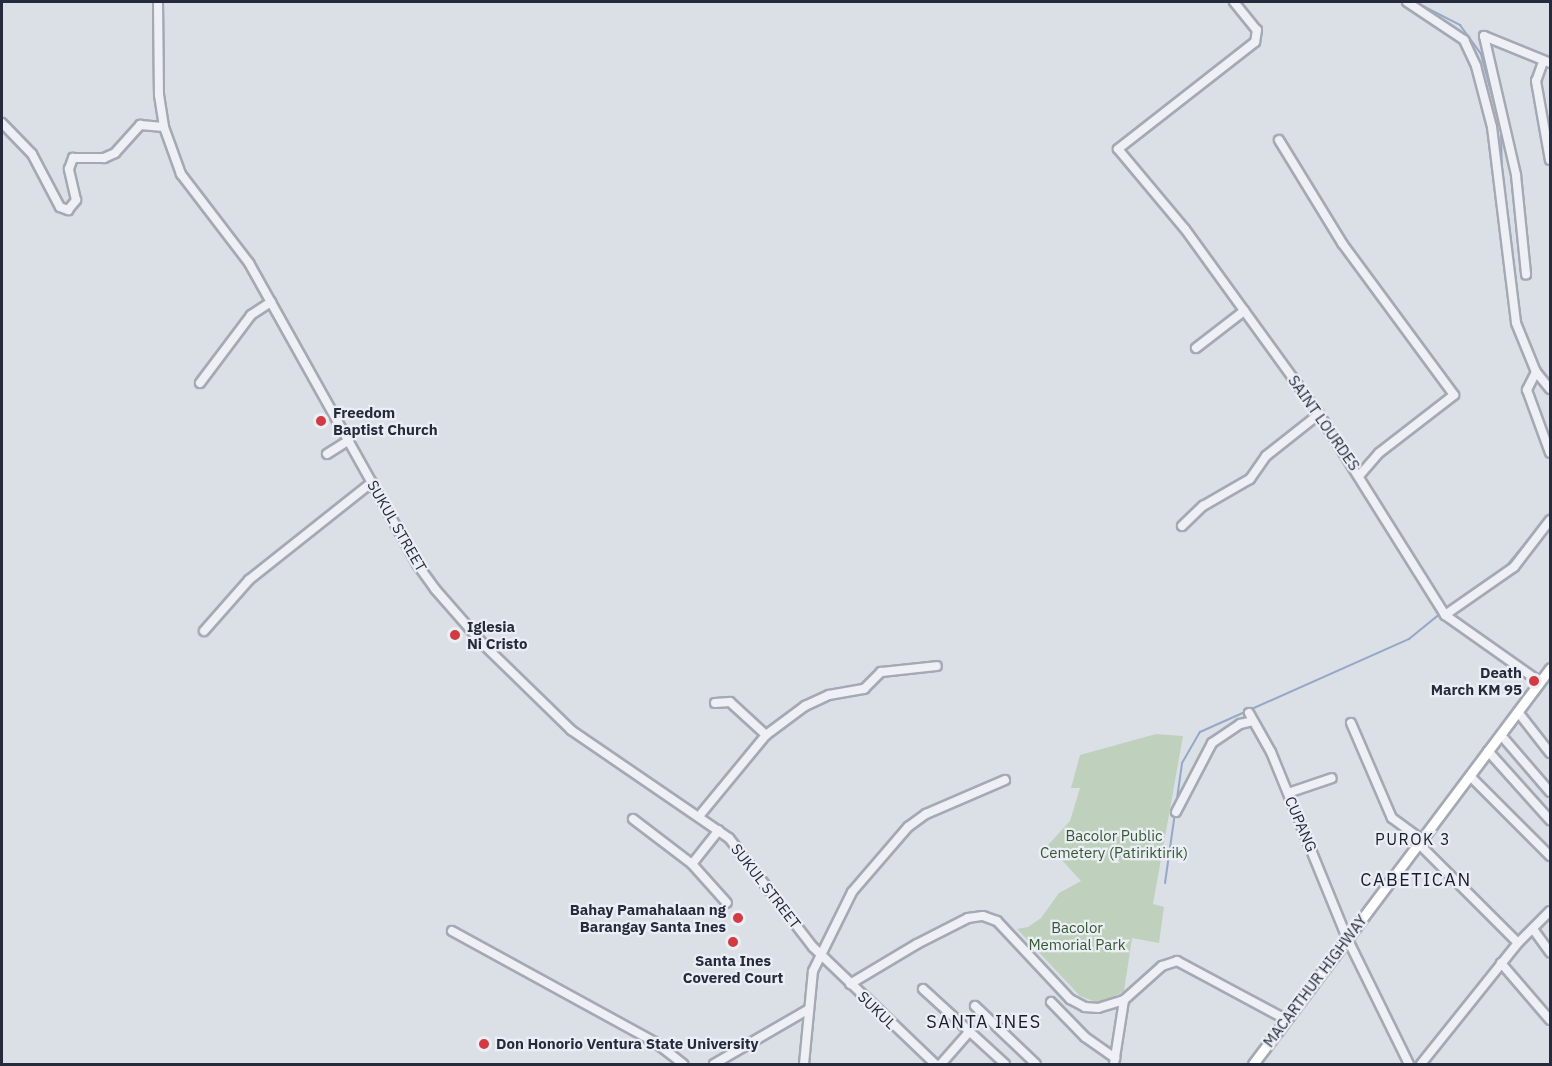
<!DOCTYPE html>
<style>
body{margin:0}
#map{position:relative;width:1552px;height:1066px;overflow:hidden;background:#dbdfe6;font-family:"IBM Plex Sans",sans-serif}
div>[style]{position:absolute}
.green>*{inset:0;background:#bfd1bc}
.stream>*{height:2px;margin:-1px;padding:0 1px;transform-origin:1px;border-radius:1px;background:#95a8c8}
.roads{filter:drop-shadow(2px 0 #a4a9b3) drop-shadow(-2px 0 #a4a9b3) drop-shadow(0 2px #a4a9b3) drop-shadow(0 -2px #a4a9b3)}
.minor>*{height:8px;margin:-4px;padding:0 4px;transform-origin:4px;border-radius:4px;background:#eef0f5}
.major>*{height:9px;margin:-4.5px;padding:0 4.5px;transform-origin:4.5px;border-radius:4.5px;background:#fff}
.dots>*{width:16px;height:16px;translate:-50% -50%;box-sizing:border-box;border:3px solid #ebeef4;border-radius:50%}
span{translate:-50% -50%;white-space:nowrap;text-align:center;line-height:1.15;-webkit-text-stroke:4.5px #ebeef4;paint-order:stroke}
.poi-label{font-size:15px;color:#252b3d;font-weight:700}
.left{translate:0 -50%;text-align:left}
.right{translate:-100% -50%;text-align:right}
.street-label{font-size:15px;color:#252b3d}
.park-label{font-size:15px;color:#355932}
.neighbourhood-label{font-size:16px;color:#181d2d;letter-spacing:1.5px}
.quarter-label{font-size:18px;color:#181d2d;letter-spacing:1.5px}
.frame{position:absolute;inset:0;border:3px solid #252b3d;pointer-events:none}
</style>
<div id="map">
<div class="green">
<i style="clip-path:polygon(1156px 734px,1183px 736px,1153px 904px,1164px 907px,1159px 943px,1132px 938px,1124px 991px,1101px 1004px,1080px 996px,1017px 929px,1028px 927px,1041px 918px,1059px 893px,1081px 881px,1048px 845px,1070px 821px,1080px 788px,1071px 788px,1080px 755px)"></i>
</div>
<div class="stream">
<i style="left:1415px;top:2px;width:51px;rotate:27.1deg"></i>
<i style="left:1460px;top:25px;width:36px;rotate:54deg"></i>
<i style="left:1481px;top:54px;width:79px;rotate:75.3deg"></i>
<i style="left:1501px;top:130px;width:49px;rotate:88.8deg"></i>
<i style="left:1512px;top:265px;width:68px;rotate:80.7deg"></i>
<i style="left:1536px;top:362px;width:24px;rotate:54deg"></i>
<i style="left:1445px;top:609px;width:71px;rotate:-34.1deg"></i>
<i style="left:1504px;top:569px;width:72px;rotate:-50.6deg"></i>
<i style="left:1165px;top:883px;width:121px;rotate:-81.9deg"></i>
<i style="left:1182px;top:763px;width:36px;rotate:-60deg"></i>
<i style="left:1200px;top:732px;width:229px;rotate:-24deg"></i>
<i style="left:1409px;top:639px;width:41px;rotate:-39.1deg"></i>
</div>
<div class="roads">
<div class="minor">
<i style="left:158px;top:2px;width:93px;rotate:89.4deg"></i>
<i style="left:159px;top:95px;width:32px;rotate:81deg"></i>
<i style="left:164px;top:127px;width:50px;rotate:70.1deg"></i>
<i style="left:181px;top:174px;width:112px;rotate:52.6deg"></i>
<i style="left:249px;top:263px;width:345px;rotate:60.8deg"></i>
<i style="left:417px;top:564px;width:31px;rotate:54deg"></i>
<i style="left:435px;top:589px;width:74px;rotate:48.8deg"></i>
<i style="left:484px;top:645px;width:122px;rotate:44.3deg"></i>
<i style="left:571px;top:730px;width:191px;rotate:34.4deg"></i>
<i style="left:729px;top:838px;width:138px;rotate:52.4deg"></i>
<i style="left:813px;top:947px;width:169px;rotate:43.8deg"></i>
<i style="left:1234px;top:2px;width:36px;rotate:51deg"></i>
<i style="left:1257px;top:30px;width:12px;rotate:99deg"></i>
<i style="left:1255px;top:42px;width:174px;rotate:142deg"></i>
<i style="left:1118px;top:149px;width:104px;rotate:50.1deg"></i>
<i style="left:1185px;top:229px;width:228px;rotate:54.1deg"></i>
<i style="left:1319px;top:414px;width:237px;rotate:57.9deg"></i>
<i style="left:1445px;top:615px;width:116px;rotate:35.2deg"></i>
<i style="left:1407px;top:2px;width:69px;rotate:33.7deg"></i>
<i style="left:1464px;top:40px;width:29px;rotate:65deg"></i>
<i style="left:1476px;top:66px;width:63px;rotate:75.3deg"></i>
<i style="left:1492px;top:127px;width:197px;rotate:83deg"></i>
<i style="left:1516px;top:323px;width:53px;rotate:67.8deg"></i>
<i style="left:1484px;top:36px;width:143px;rotate:77deg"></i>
<i style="left:1516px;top:175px;width:100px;rotate:84.2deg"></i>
<i style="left:1484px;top:36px;width:71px;rotate:22.2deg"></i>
<i style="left:1543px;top:62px;width:20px;rotate:110deg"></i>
<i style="left:1536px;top:81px;width:80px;rotate:80deg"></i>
<i style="left:2px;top:123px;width:43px;rotate:45.9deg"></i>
<i style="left:32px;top:154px;width:60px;rotate:62.2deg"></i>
<i style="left:60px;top:207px;width:9px;rotate:21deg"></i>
<i style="left:68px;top:210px;width:13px;rotate:-51deg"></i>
<i style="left:76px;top:200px;width:32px;rotate:-103deg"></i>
<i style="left:69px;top:169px;width:12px;rotate:-70deg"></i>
<i style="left:73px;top:158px;width:31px"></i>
<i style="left:104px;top:158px;width:12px;rotate:-24deg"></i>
<i style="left:115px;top:153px;width:38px;rotate:-48deg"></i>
<i style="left:140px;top:125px;width:24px;rotate:5deg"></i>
<i style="left:1279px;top:140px;width:121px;rotate:58.5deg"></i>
<i style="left:1342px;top:243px;width:189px;rotate:53.6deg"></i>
<i style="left:1454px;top:395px;width:95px;rotate:142.3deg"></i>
<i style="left:1379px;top:453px;width:29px;rotate:131deg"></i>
<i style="left:1196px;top:348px;width:61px;rotate:-37.6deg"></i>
<i style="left:200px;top:383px;width:85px;rotate:-53.1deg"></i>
<i style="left:251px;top:315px;width:24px;rotate:-33deg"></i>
<i style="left:1550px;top:389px;width:22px;rotate:-129deg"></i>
<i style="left:1536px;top:372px;width:20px;rotate:117deg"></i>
<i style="left:1527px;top:390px;width:67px;rotate:69.9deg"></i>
<i style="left:327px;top:454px;width:26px;rotate:-32deg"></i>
<i style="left:1182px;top:526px;width:29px;rotate:-44deg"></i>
<i style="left:1203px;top:506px;width:54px;rotate:-29.9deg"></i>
<i style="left:1250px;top:479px;width:28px;rotate:-55deg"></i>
<i style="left:1266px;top:456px;width:68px;rotate:-38.4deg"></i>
<i style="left:1445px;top:615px;width:84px;rotate:-34.8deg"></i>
<i style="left:1514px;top:567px;width:59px;rotate:-52.5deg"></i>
<i style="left:204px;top:631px;width:68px;rotate:-48.6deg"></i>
<i style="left:249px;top:580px;width:157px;rotate:-38.5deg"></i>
<i style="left:715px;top:703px;width:15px;rotate:-4deg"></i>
<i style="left:730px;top:702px;width:49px;rotate:42.5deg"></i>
<i style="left:1518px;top:712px;width:52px;rotate:52deg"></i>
<i style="left:1249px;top:713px;width:45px;rotate:60.6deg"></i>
<i style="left:1271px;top:752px;width:201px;rotate:67.8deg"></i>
<i style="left:1347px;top:938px;width:140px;rotate:63.8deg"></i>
<i style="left:1351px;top:723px;width:103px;rotate:66.7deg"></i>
<i style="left:1392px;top:818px;width:36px;rotate:36deg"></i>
<i style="left:1501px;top:735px;width:75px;rotate:49.3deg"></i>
<i style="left:1488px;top:751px;width:93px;rotate:48.1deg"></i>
<i style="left:1470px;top:776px;width:113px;rotate:45deg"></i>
<i style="left:1288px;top:793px;width:46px;rotate:-18.8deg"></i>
<i style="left:1176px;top:812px;width:78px;rotate:-62.4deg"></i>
<i style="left:1212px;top:743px;width:34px;rotate:-34deg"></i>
<i style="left:1240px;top:724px;width:13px;rotate:-13deg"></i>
<i style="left:700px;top:815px;width:104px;rotate:-50.5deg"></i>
<i style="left:766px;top:735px;width:49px;rotate:-36.6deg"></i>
<i style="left:805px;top:706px;width:26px;rotate:-25deg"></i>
<i style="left:829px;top:695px;width:36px;rotate:-10deg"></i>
<i style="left:864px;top:689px;width:24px;rotate:-45deg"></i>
<i style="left:881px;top:672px;width:56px;rotate:-6.1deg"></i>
<i style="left:633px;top:819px;width:74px;rotate:37.3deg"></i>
<i style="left:692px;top:864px;width:52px;rotate:48.1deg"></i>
<i style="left:1418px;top:843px;width:141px;rotate:45deg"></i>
<i style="left:692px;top:864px;width:43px;rotate:-51.5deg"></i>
<i style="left:1533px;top:929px;width:29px;rotate:54deg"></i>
<i style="left:452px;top:931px;width:231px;rotate:28.7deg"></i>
<i style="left:655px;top:1042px;width:36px;rotate:38deg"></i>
<i style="left:1501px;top:963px;width:75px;rotate:49.3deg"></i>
<i style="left:850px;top:984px;width:78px;rotate:-30.8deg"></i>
<i style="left:917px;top:944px;width:57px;rotate:-27deg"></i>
<i style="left:968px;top:918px;width:15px;rotate:-8deg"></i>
<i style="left:983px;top:916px;width:15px;rotate:20deg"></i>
<i style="left:997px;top:921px;width:107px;rotate:46.9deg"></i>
<i style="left:1070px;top:999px;width:17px;rotate:28deg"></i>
<i style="left:1085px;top:1007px;width:13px;rotate:4deg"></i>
<i style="left:1098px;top:1008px;width:27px;rotate:-17deg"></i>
<i style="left:1124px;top:1000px;width:51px;rotate:-41.8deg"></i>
<i style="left:1162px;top:966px;width:16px;rotate:-18deg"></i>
<i style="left:1177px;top:961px;width:123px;rotate:28.2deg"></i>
<i style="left:923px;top:989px;width:111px;rotate:42.4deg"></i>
<i style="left:1051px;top:1002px;width:49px;rotate:45.8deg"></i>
<i style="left:1085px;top:1037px;width:37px;rotate:35deg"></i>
<i style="left:975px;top:1006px;width:84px;rotate:43.6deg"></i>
<i style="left:714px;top:1064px;width:108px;rotate:-30.1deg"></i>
<i style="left:804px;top:1064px;width:93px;rotate:-84.5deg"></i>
<i style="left:813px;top:971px;width:88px;rotate:-63.7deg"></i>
<i style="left:852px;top:892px;width:86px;rotate:-49.3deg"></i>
<i style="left:908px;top:827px;width:22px;rotate:-36deg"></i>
<i style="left:926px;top:814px;width:86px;rotate:-23.3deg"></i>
<i style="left:941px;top:1064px;width:44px;rotate:-48.7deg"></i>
<i style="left:1114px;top:1064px;width:65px;rotate:-81.1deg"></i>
<i style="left:1421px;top:1064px;width:155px;rotate:-51.3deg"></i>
<i style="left:1518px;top:943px;width:45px;rotate:-45deg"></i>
</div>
<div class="major">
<i style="left:1253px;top:1064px;width:495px;rotate:-53.1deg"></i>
</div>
</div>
<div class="dots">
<i style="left:321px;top:421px;background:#d13b41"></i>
<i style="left:455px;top:635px;background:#d13b41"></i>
<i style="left:1534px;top:681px;background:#d13b41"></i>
<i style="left:738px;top:918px;background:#d13b41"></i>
<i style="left:733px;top:942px;background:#d13b41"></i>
<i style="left:484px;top:1044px;background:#d13b41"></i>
</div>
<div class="poi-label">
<span class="left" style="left:333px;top:421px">Freedom<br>Baptist Church</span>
<span class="left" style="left:467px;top:635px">Iglesia<br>Ni Cristo</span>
<span class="right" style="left:1522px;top:681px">Death<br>March KM 95</span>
<span class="right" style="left:726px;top:918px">Bahay Pamahalaan ng<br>Barangay Santa Ines</span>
<span style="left:733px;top:969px">Santa Ines<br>Covered Court</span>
<span class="left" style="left:496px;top:1044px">Don Honorio Ventura State University</span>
</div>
<div class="street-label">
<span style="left:1324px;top:423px;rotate:55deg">SAINT LOURDES</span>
<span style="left:397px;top:526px;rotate:60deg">SUKUL STREET</span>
<span style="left:1301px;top:824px;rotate:67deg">CUPANG</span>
<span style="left:766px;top:886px;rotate:52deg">SUKUL STREET</span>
<span style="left:1315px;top:981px;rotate:-53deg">MACARTHUR HIGHWAY</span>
<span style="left:877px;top:1010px;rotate:44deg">SUKUL</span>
</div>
<div class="park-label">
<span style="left:1114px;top:844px">Bacolor Public<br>Cemetery (Patiriktirik)</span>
<span style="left:1077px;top:936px">Bacolor<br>Memorial Park</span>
</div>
<div class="neighbourhood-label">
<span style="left:1413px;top:839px">PUROK 3</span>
</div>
<div class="quarter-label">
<span style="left:1416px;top:880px">CABETICAN</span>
<span style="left:984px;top:1022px">SANTA INES</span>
</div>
<div class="frame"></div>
</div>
